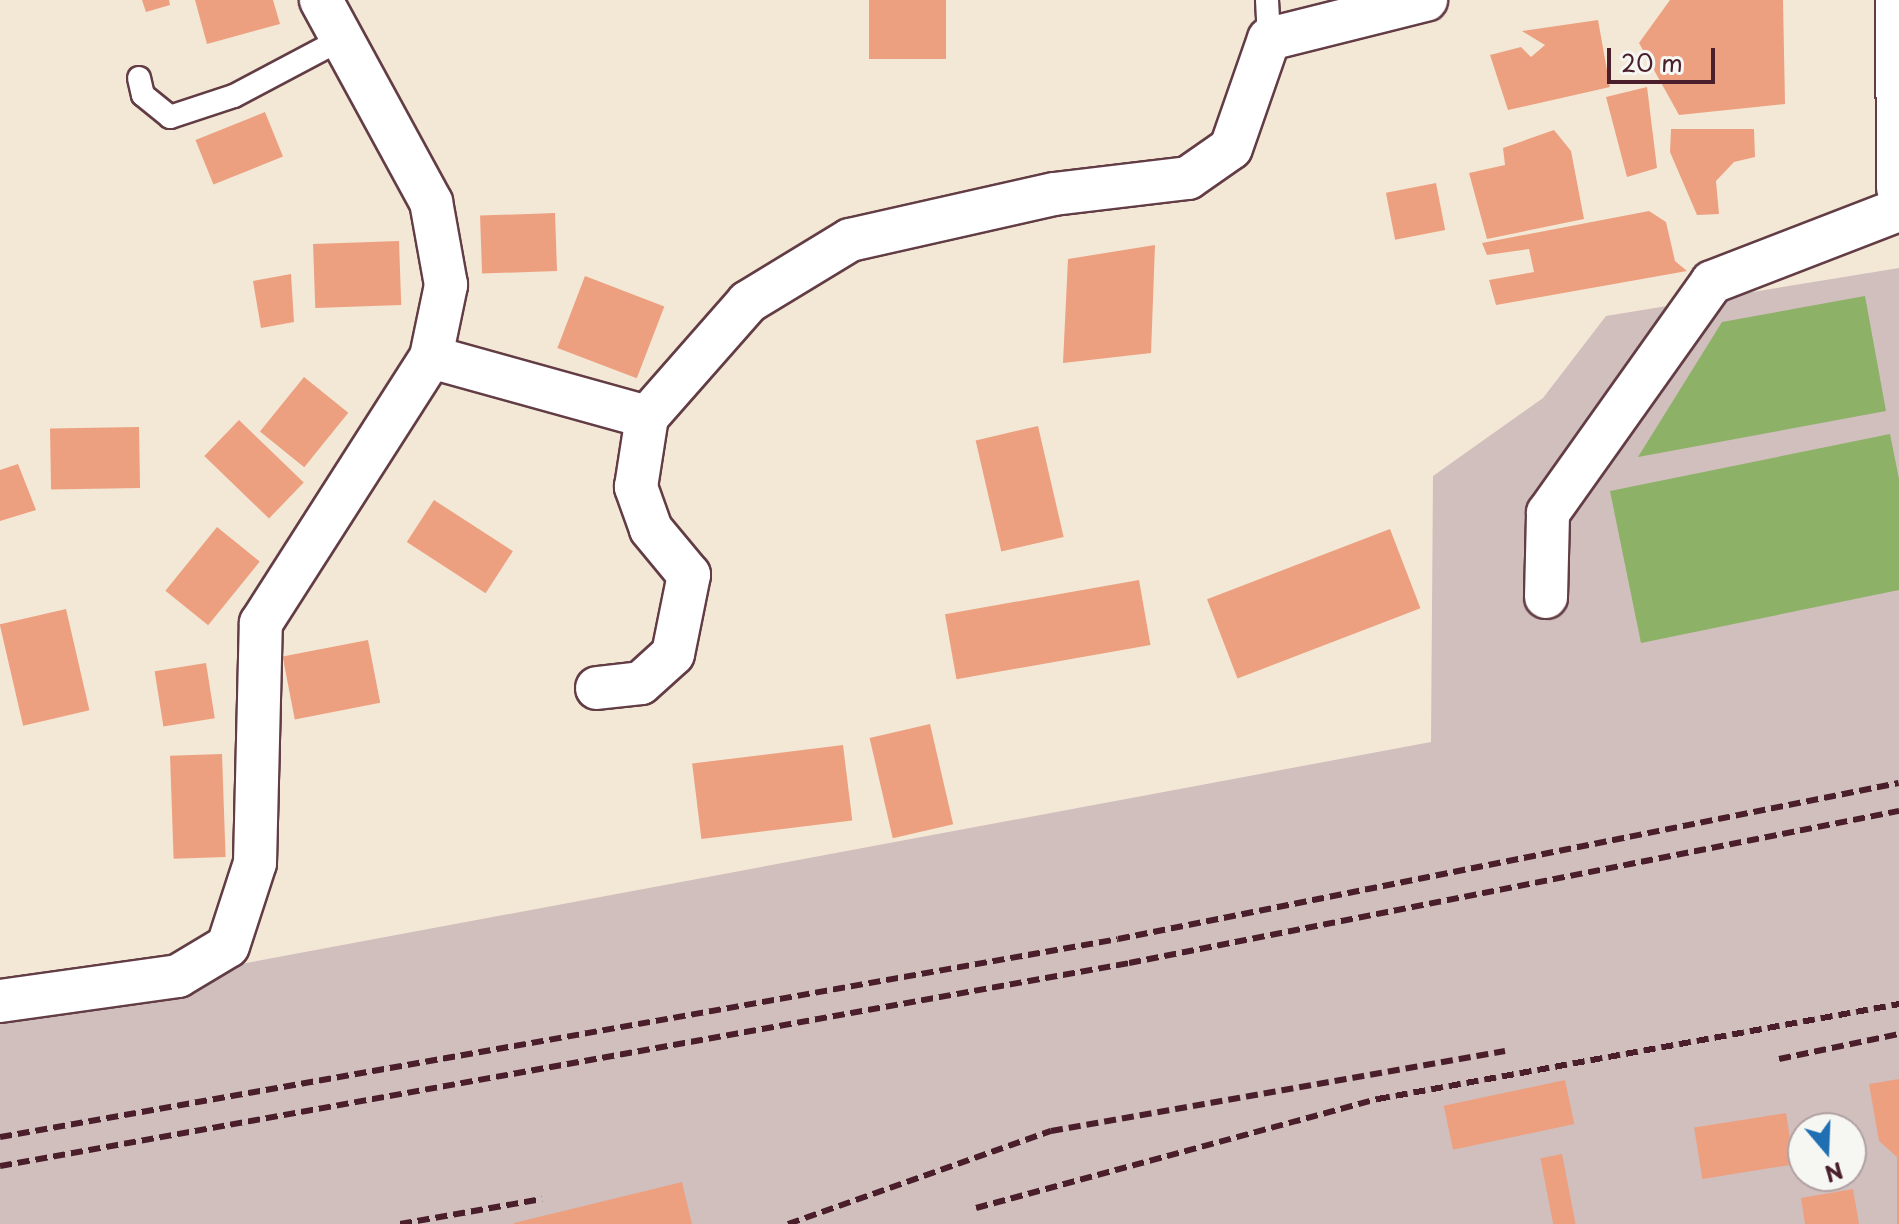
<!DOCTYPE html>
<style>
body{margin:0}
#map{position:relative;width:1899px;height:1224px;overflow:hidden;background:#f3e8d6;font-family:"Playpen Sans",sans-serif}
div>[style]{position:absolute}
.industrial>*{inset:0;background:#d1bfbe}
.forest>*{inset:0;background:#8db166}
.building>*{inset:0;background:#eca080;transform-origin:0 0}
.roads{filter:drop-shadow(2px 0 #633d45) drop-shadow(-2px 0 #633d45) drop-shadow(0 2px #633d45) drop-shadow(0 -2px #633d45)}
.service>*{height:22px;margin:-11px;padding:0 11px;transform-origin:11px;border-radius:11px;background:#fff}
.minor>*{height:42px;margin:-21px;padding:0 21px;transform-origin:21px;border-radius:21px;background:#fff}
.secondary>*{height:44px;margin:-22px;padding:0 22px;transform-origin:22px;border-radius:22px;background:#fff}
.rail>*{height:6px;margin-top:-3px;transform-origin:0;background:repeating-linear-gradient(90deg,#4a1f2b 0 12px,transparent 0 18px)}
span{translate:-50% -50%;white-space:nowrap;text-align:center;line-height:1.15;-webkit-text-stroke:7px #f6f6f2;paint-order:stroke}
.north{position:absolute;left:1787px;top:1112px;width:80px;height:80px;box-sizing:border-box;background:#f6f6f2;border:2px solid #b1a0a2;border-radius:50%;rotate:161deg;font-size:22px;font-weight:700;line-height:32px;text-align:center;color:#4a1f2b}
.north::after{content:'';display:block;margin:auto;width:28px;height:36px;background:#1f6fb2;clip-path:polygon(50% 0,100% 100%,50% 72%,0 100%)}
.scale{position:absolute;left:1607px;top:48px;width:108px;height:36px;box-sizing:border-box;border:4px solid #4a1f2b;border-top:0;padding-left:10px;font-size:24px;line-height:28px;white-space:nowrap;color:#4a1f2b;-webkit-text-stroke:6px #f6f6f2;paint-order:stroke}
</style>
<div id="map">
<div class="industrial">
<i style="clip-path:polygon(evenodd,1899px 268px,1899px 1224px,0 1224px,0 1009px,1431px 742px,1433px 476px,1543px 398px,1606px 316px,1899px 268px,1803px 1128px,1851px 1128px,1851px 1176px,1803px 1176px,1803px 1128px)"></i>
</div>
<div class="forest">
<i style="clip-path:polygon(1865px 296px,1886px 411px,1638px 457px,1722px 322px)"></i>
<i style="clip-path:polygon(1890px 434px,1899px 479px,1899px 590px,1641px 643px,1610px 491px)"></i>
</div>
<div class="building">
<i style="clip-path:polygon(142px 0,169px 0,170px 5px,146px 12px)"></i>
<i style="clip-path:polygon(195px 0,273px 0,280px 24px,207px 44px)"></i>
<i style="left:869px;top:0;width:77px;height:59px"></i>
<i style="clip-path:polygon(1670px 0,1783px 0,1785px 104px,1679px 115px,1639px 43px)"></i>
<i style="clip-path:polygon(1598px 20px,1610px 87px,1508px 110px,1490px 55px,1521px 47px,1531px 57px,1545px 45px,1522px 31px)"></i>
<i style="clip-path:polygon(1647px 87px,1657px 168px,1627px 177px,1606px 97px)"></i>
<i style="left:265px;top:112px;width:48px;height:75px;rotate:68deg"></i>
<i style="clip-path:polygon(1671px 129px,1754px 129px,1755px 157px,1734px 162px,1716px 181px,1719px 214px,1697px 215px,1670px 152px)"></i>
<i style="clip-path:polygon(1554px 130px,1571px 151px,1584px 219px,1487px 239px,1469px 173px,1505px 165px,1503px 148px)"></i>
<i style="left:1436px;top:183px;width:48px;height:51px;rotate:79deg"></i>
<i style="clip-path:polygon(1649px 211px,1666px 222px,1675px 261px,1687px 271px,1496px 305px,1489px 280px,1534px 272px,1529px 249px,1487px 255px,1482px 243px)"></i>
<i style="left:555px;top:213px;width:58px;height:75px;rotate:88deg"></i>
<i style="left:399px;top:241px;width:64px;height:86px;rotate:88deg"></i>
<i style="clip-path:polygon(1155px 245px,1151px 353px,1063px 363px,1068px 259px)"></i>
<i style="clip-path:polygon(291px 274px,294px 322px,261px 328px,253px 281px)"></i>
<i style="left:585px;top:276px;width:85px;height:77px;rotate:21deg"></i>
<i style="left:304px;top:377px;width:57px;height:70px;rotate:39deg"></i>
<i style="left:239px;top:420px;width:90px;height:50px;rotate:44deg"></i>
<i style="left:1038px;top:426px;width:114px;height:64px;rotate:77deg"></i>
<i style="left:139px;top:427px;width:61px;height:89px;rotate:89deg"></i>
<i style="clip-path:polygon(18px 464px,36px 510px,0 521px,0 470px)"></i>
<i style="left:434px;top:500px;width:94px;height:50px;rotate:33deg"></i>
<i style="left:217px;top:527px;width:55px;height:82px;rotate:39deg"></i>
<i style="left:1390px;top:529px;width:85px;height:196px;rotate:69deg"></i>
<i style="left:1139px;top:580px;width:66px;height:197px;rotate:80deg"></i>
<i style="left:66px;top:609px;width:104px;height:68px;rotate:77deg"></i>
<i style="left:368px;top:640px;width:64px;height:87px;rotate:79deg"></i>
<i style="left:206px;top:663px;width:56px;height:52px;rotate:81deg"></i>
<i style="left:930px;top:724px;width:103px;height:62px;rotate:77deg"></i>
<i style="left:843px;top:745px;width:76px;height:152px;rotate:83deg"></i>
<i style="left:222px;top:754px;width:103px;height:52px;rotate:88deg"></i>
<i style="clip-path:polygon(1899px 1079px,1899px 1224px,1897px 1224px,1897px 1157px,1879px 1141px,1869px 1084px)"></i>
<i style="left:1565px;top:1080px;width:45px;height:124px;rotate:78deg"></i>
<i style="left:1786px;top:1113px;width:52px;height:93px;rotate:81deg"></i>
<i style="left:1562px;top:1154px;width:71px;height:22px;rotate:79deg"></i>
<i style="clip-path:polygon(682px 1182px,692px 1224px,514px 1224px,514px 1223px)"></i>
<i style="clip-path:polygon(1853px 1189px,1859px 1224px,1805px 1224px,1801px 1198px)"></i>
</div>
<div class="roads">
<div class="service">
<i style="left:1267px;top:0;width:39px;rotate:87deg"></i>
<i style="left:139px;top:78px;width:17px;rotate:77deg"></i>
<i style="left:143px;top:95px;width:35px;rotate:39deg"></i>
<i style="left:170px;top:117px;width:67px;rotate:-18.2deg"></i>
<i style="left:234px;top:96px;width:118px;rotate:-27.9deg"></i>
</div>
<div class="minor">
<i style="left:431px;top:357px;width:224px;rotate:15.5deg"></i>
<i style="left:647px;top:417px;width:153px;rotate:-48.7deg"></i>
<i style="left:748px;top:302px;width:119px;rotate:-31.3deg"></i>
<i style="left:850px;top:240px;width:209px;rotate:-12.7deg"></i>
<i style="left:1054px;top:194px;width:135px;rotate:-6.8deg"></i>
<i style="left:1188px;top:178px;width:52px;rotate:-34.9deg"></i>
<i style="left:1231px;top:148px;width:115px;rotate:-70.8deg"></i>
<i style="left:1269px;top:39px;width:162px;rotate:-14deg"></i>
<i style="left:1546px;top:597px;width:84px;rotate:-88.6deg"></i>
<i style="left:1548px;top:513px;width:283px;rotate:-54.6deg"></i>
<i style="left:1712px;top:282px;width:200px;rotate:-21.1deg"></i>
<i style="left:597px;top:688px;width:44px;rotate:-6.5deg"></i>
<i style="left:641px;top:683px;width:43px;rotate:-42.2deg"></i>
<i style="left:673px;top:654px;width:81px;rotate:-78.6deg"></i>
<i style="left:689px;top:575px;width:60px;rotate:-129.6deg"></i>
<i style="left:651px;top:529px;width:45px;rotate:-109.7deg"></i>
<i style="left:636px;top:487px;width:71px;rotate:-81.1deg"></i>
<i style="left:0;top:1001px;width:180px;rotate:-8deg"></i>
<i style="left:178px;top:976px;width:58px;rotate:-31deg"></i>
<i style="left:228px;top:946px;width:87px;rotate:-72deg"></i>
<i style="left:255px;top:863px;width:240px;rotate:-88.6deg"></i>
<i style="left:261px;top:623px;width:316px;rotate:-57.4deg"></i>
<i style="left:431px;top:357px;width:74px;rotate:-78.2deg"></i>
<i style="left:446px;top:285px;width:84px;rotate:-100.2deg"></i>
<i style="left:431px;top:202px;width:230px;rotate:-118.6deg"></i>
</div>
<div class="secondary">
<i style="left:1898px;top:0;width:188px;rotate:89.7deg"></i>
</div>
</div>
<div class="rail">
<i style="left:1779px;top:1059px;width:123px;rotate:-11.8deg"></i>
<i style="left:0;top:1137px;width:1135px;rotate:-10.04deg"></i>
<i style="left:1118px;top:939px;width:796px;rotate:-11.3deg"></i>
<i style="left:0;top:1166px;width:1147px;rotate:-10.19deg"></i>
<i style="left:1129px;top:963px;width:785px;rotate:-11.17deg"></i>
<i style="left:976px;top:1208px;width:417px;rotate:-15.2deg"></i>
<i style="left:1378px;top:1099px;width:530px;rotate:-10.33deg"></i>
<i style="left:400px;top:1224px;width:144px;rotate:-10deg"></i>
<i style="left:788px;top:1224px;width:279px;rotate:-19.5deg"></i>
<i style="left:1051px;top:1131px;width:461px;rotate:-10deg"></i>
</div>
<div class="north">N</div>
<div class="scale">20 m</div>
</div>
